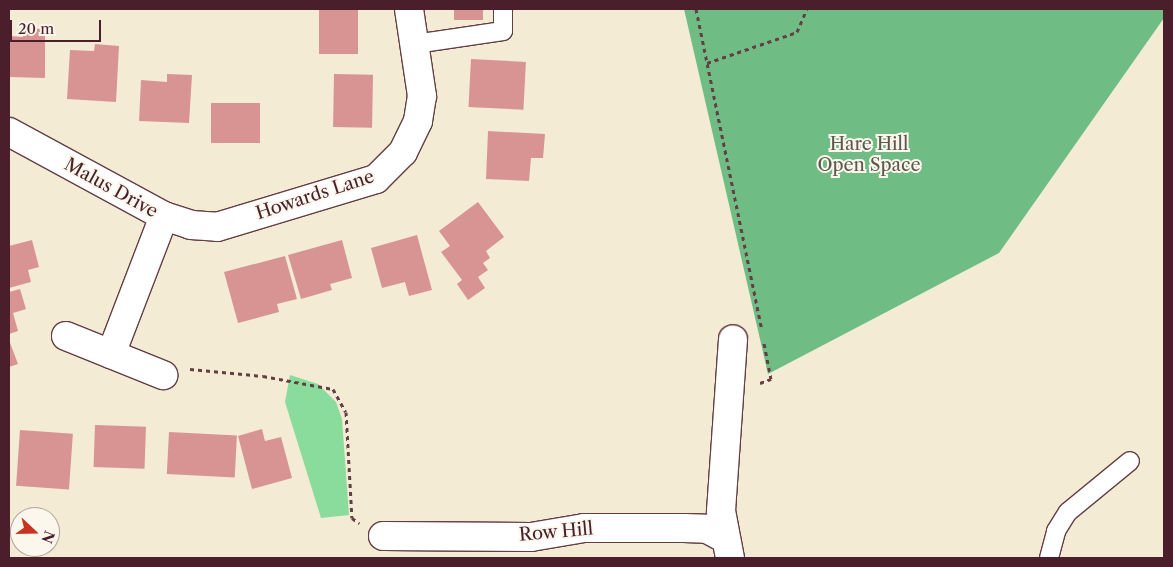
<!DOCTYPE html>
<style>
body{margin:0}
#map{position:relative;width:1173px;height:567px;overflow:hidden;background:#f4ebd5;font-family:"Libre Caslon Text",serif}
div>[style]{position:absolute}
.green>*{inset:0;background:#8adc9c}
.forest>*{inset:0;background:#6fbc84}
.building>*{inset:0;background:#d89493;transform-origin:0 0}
.path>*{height:3px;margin-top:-1.5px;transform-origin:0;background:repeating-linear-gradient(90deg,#643e44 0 4px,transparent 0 8px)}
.roads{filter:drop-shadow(1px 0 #643e44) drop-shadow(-1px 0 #643e44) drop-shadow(0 1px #643e44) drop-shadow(0 -1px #643e44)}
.service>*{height:18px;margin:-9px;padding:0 9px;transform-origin:9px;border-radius:9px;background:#fff}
.minor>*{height:28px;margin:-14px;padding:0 14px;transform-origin:14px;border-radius:14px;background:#fff}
span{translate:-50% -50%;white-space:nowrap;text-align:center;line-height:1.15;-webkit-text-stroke:4px #fbf7ec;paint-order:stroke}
.park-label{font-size:18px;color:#5d584d}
.street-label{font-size:18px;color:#4a1f2b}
.frame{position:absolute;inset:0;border:10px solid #4a1f2b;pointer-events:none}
.north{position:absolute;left:10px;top:507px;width:50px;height:50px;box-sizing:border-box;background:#fbf7ec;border:1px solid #b4a19f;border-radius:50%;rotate:111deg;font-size:14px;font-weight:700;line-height:20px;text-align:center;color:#4a1f2b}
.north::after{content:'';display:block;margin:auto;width:18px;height:22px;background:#c8321e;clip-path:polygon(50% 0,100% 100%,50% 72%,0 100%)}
.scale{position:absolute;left:10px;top:20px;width:91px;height:22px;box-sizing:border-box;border:2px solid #4a1f2b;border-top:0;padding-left:6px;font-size:15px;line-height:18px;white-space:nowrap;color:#4a1f2b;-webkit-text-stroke:4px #fbf7ec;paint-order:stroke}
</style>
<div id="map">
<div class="green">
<i style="clip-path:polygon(290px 375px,318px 384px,336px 402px,342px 419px,349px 515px,321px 518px,285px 402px)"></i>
</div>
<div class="forest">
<i style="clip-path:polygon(684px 9px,1164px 9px,1164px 18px,999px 253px,768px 374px)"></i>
</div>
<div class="building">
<i style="left:319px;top:9px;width:39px;height:45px"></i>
<i style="left:454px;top:9px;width:29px;height:11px"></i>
<i style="clip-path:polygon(23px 28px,45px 29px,45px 78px,9px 77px,9px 36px,23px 37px)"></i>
<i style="clip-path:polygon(95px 44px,119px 46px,116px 102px,67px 99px,70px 50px,94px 51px)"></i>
<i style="left:471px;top:59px;width:55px;height:48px;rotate:3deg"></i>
<i style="clip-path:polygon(167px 74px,192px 75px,189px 123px,139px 121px,141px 80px,167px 82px)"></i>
<i style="left:334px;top:74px;width:39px;height:53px;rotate:1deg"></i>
<i style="left:211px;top:103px;width:49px;height:40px"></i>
<i style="clip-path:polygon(488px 131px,545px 134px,543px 158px,531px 158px,529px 181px,486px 179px)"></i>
<i style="clip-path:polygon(478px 202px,504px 237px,486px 251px,490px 258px,483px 263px,488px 270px,478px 277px,485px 288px,468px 300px,457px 284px,462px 280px,441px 252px,450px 246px,439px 231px)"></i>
<i style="clip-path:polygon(417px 235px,432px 290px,409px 296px,405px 282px,382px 288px,371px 248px)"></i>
<i style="clip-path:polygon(32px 240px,39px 267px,28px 270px,31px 282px,9px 288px,9px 246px)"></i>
<i style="clip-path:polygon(342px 240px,352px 278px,330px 284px,332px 290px,301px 299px,288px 255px)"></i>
<i style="clip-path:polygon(285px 256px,297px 299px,277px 304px,279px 312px,238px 323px,224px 272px)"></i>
<i style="clip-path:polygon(20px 289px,26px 309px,13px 313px,18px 331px,9px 334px,9px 292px)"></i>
<i style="clip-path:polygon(9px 340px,18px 364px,9px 367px)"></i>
<i style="left:95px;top:425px;width:51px;height:42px;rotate:2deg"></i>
<i style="clip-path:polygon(262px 429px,265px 441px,281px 437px,292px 478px,252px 489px,238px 436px)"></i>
<i style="left:20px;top:430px;width:53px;height:56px;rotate:4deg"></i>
<i style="left:169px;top:432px;width:68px;height:42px;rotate:3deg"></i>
</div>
<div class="path">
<i style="left:696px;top:9px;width:325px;rotate:78.4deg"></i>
<i style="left:707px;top:63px;width:95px;rotate:-19deg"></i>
<i style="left:797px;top:32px;width:25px;rotate:-67deg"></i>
<i style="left:190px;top:369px;width:73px;rotate:5.5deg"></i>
<i style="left:263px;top:376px;width:71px;rotate:10.5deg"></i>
<i style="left:333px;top:389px;width:26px;rotate:61deg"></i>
<i style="left:346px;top:412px;width:106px;rotate:86.8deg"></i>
<i style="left:352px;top:518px;width:9px;rotate:36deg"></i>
<i style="left:760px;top:383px;width:12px;rotate:-20deg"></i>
<i style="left:771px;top:379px;width:37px;rotate:-101deg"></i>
</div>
<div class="roads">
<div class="service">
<i style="left:415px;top:44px;width:89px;rotate:-8.4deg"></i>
<i style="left:503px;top:31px;width:22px;rotate:-90deg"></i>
<i style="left:1049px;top:558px;width:28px;rotate:-75deg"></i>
<i style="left:1056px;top:531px;width:22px;rotate:-58deg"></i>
<i style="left:1068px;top:512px;width:80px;rotate:-39.4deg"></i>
</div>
<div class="minor">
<i style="left:9px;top:132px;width:176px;rotate:28.5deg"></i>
<i style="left:164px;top:216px;width:148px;rotate:111deg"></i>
<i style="left:164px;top:216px;width:28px;rotate:18deg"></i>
<i style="left:191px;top:225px;width:26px;rotate:4deg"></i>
<i style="left:217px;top:227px;width:166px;rotate:-16.8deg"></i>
<i style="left:376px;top:179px;width:38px;rotate:-45deg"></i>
<i style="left:403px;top:152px;width:34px;rotate:-64deg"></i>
<i style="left:418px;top:121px;width:25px;rotate:-81deg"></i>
<i style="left:422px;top:96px;width:88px;rotate:-98.5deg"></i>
<i style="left:66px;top:336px;width:105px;rotate:21.9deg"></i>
<i style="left:383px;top:536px;width:148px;rotate:0.4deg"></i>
<i style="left:531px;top:537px;width:54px;rotate:-9.6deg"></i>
<i style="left:584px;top:528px;width:100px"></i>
<i style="left:684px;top:528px;width:23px;rotate:2deg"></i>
<i style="left:707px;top:529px;width:21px;rotate:28deg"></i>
<i style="left:730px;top:558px;width:48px;rotate:-100.8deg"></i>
<i style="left:721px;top:511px;width:172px;rotate:-86deg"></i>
</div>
</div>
<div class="park-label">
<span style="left:869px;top:155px">Hare Hill<br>Open Space</span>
</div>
<div class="street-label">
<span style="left:111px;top:188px;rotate:29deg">Malus Drive</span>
<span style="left:315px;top:195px;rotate:-18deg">Howards Lane</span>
<span style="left:556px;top:532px;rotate:-5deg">Row Hill</span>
</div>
<div class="frame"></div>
<div class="north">N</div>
<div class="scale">20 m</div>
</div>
